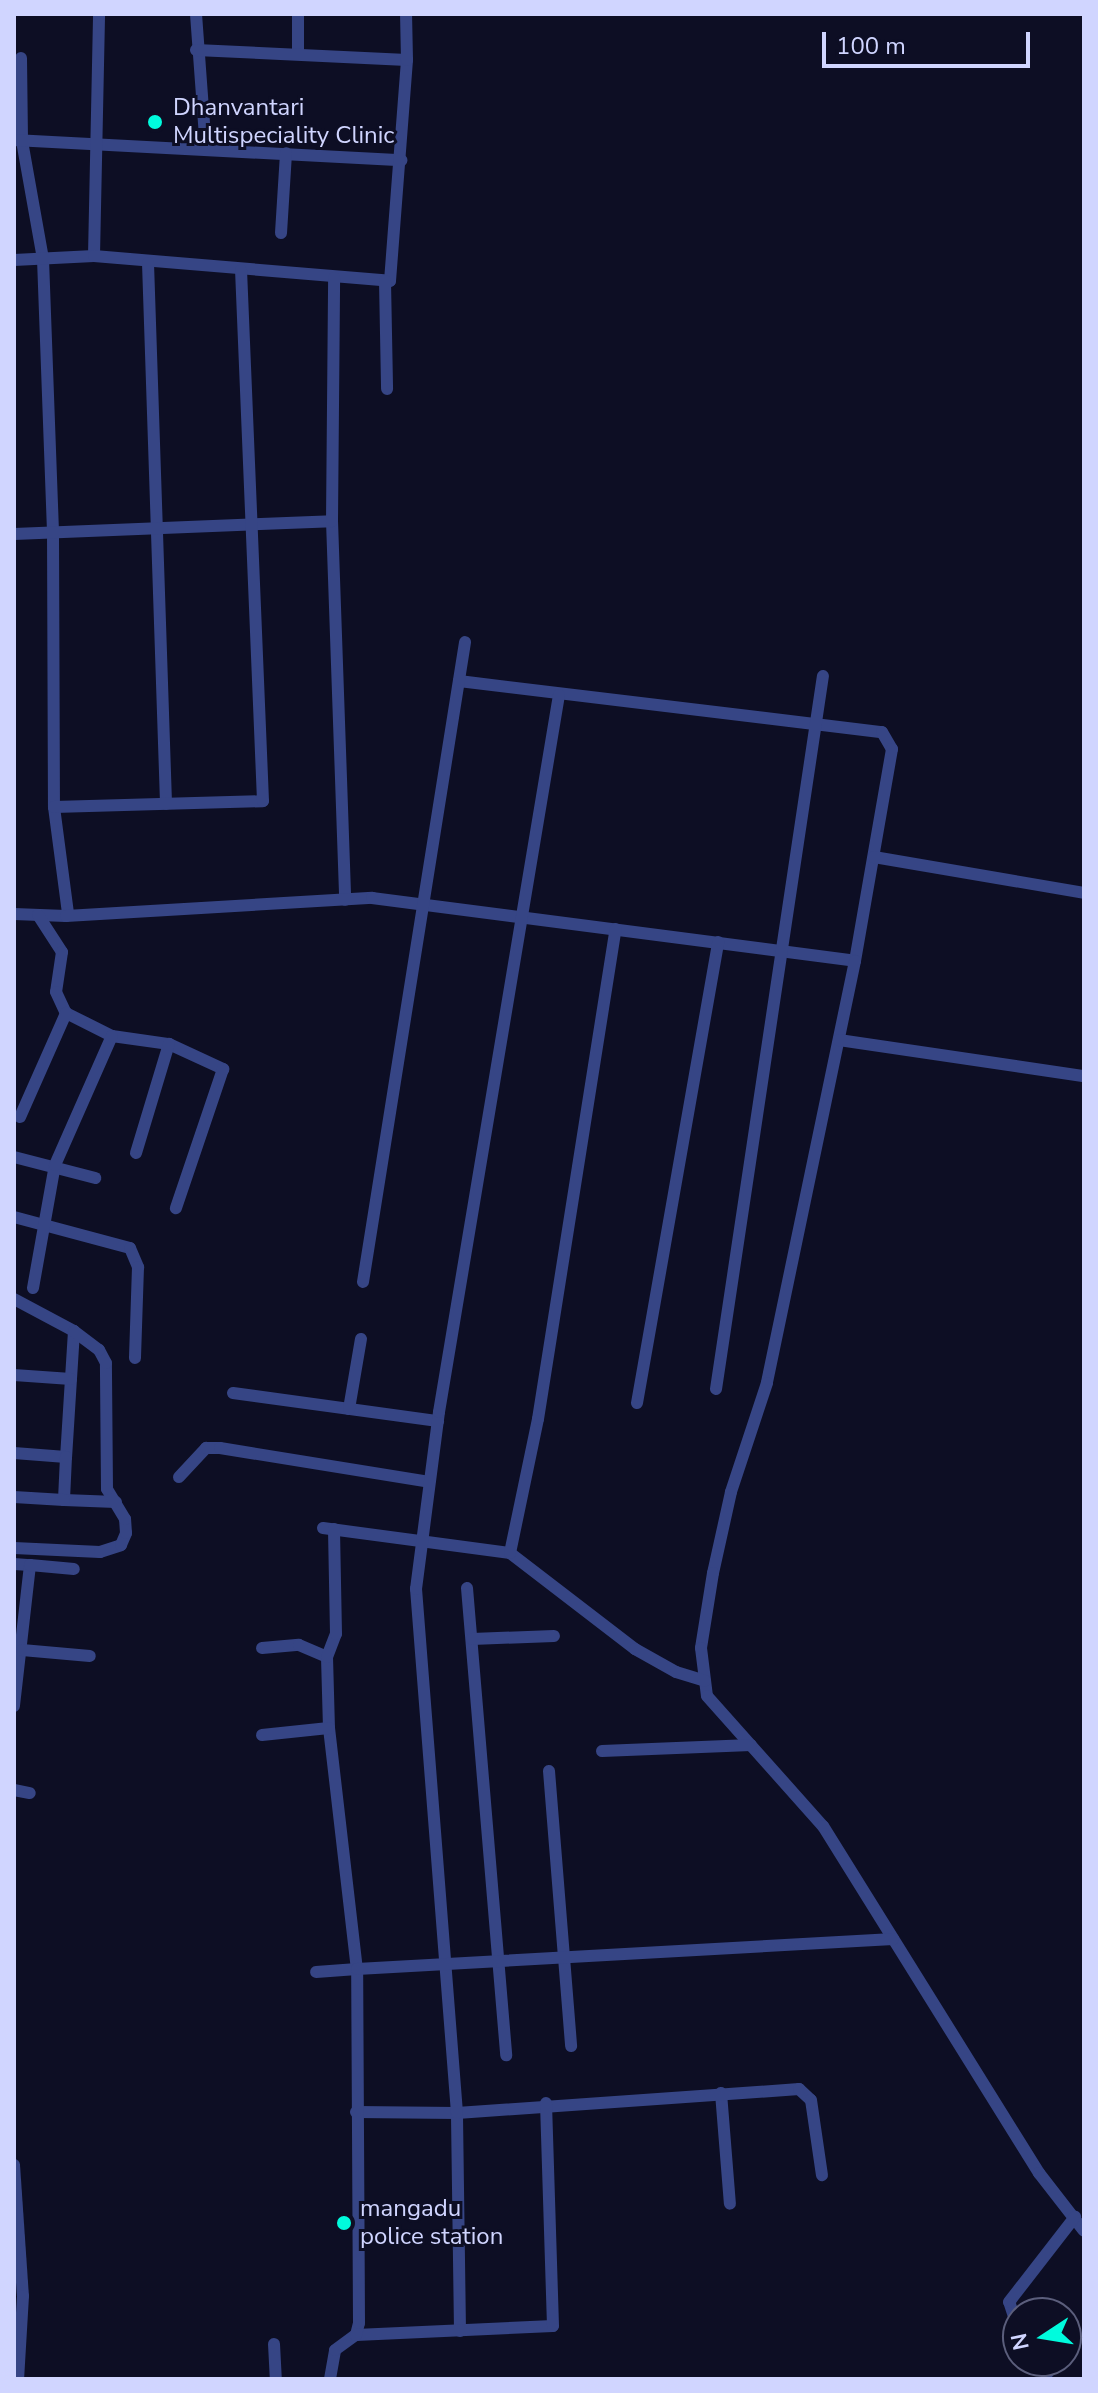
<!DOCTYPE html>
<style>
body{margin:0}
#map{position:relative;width:1098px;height:2393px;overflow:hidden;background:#0d0e24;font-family:"Nunito Sans",sans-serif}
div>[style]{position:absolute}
.street>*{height:12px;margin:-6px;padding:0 6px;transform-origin:6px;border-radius:6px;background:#364585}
.dots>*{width:22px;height:22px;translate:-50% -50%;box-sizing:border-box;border:4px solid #0d0e24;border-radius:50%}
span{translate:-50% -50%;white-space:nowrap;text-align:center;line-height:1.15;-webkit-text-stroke:6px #0d0e24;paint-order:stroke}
.poi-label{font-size:24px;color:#d0d5ff}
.left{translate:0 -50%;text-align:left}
.frame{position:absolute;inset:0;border:16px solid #d0d5ff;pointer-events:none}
.north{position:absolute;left:1002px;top:2297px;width:80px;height:80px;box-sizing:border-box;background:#0d0e24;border:2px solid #5b5e7c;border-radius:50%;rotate:258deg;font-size:22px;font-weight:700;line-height:32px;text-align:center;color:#d0d5ff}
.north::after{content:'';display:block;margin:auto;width:28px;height:36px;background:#00fbdd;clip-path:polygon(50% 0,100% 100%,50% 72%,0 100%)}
.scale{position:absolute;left:822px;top:32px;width:208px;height:36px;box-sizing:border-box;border:4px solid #d0d5ff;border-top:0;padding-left:10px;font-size:24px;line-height:28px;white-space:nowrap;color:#d0d5ff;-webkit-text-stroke:6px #0d0e24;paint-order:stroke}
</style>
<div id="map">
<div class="street">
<i style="left:196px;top:14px;width:135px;rotate:85.8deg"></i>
<i style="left:298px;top:14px;width:40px;rotate:90deg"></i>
<i style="left:196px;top:50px;width:211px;rotate:2.7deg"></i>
<i style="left:21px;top:58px;width:83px;rotate:89.3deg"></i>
<i style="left:22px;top:141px;width:120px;rotate:79.9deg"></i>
<i style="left:43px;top:259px;width:273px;rotate:87.9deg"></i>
<i style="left:53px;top:532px;width:275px;rotate:89.8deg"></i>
<i style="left:54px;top:807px;width:108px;rotate:82.5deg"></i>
<i style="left:14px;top:140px;width:388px;rotate:3deg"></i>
<i style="left:281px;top:233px;width:80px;rotate:-86.4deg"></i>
<i style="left:94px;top:256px;width:242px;rotate:-88.8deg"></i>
<i style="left:14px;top:260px;width:80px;rotate:-2.9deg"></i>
<i style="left:94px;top:256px;width:297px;rotate:4.8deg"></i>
<i style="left:390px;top:281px;width:222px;rotate:-85.6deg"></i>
<i style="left:407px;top:60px;width:46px;rotate:-91.2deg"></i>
<i style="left:148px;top:263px;width:541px;rotate:88.09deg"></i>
<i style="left:385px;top:281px;width:108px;rotate:88.9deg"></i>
<i style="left:332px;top:521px;width:379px;rotate:88deg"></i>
<i style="left:14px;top:534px;width:318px;rotate:-2.3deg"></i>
<i style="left:332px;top:521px;width:243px;rotate:-89.5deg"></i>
<i style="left:459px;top:681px;width:426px;rotate:6.9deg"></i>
<i style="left:882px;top:732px;width:20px;rotate:60deg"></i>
<i style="left:892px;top:749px;width:215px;rotate:99.9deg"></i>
<i style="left:54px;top:807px;width:209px;rotate:-1.6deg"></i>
<i style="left:263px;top:801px;width:531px;rotate:-92.37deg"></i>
<i style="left:874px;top:857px;width:213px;rotate:9.7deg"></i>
<i style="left:14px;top:914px;width:52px;rotate:2.2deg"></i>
<i style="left:66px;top:916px;width:307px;rotate:-3.4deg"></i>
<i style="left:372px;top:898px;width:487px;rotate:7.4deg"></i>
<i style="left:855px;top:961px;width:431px;rotate:101.8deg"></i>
<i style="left:767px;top:1383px;width:115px;rotate:108.3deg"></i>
<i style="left:731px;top:1492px;width:83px;rotate:102.5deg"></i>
<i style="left:713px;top:1573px;width:76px;rotate:99.1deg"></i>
<i style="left:701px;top:1648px;width:48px;rotate:82.9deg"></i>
<i style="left:707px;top:1696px;width:174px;rotate:48.3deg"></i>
<i style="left:823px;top:1826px;width:409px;rotate:58.1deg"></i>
<i style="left:1039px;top:2173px;width:73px;rotate:52.2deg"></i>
<i style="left:38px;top:915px;width:44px;rotate:57deg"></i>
<i style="left:62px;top:952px;width:40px;rotate:98.5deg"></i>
<i style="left:56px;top:992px;width:23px;rotate:65deg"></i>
<i style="left:66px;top:1013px;width:51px;rotate:26.6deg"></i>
<i style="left:112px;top:1036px;width:58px;rotate:8deg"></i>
<i style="left:169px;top:1044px;width:60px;rotate:24.8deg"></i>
<i style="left:223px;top:1069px;width:147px;rotate:108.7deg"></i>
<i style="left:839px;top:1040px;width:248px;rotate:8.4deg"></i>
<i style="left:20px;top:1117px;width:114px;rotate:-66.1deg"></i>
<i style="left:136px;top:1153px;width:114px;rotate:-73.2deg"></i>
<i style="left:14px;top:1157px;width:84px;rotate:14.5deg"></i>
<i style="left:14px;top:1217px;width:120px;rotate:15deg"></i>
<i style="left:130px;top:1248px;width:21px;rotate:67deg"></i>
<i style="left:138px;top:1267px;width:91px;rotate:91.9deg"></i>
<i style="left:363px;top:1282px;width:648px;rotate:-80.94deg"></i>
<i style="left:33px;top:1288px;width:125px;rotate:-79.9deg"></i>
<i style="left:55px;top:1165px;width:141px;rotate:-66.2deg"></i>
<i style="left:14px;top:1299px;width:68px;rotate:28.1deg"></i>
<i style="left:74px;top:1331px;width:126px;rotate:93.6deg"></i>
<i style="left:14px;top:1375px;width:57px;rotate:4deg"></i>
<i style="left:716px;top:1389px;width:721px;rotate:-81.47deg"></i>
<i style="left:233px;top:1393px;width:207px;rotate:7.8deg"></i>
<i style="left:637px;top:1403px;width:468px;rotate:-80deg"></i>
<i style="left:349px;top:1409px;width:71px;rotate:-80.3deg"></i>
<i style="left:14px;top:1453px;width:52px;rotate:4.4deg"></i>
<i style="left:66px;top:1457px;width:43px;rotate:92.7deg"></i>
<i style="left:64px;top:1500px;width:52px;rotate:2.2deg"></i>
<i style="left:179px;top:1477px;width:40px;rotate:-47deg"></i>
<i style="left:206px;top:1448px;width:14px"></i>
<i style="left:220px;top:1448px;width:212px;rotate:9.2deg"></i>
<i style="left:14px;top:1497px;width:50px;rotate:3.4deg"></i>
<i style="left:323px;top:1528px;width:189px;rotate:7.6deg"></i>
<i style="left:510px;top:1553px;width:158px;rotate:37.5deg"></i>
<i style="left:635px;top:1649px;width:47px;rotate:29.3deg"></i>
<i style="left:676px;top:1672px;width:30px;rotate:17deg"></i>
<i style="left:14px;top:1548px;width:86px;rotate:2.7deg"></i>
<i style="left:100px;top:1552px;width:22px;rotate:-18deg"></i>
<i style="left:121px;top:1545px;width:13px;rotate:-67deg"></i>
<i style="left:126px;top:1533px;width:14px;rotate:-94deg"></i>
<i style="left:125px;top:1519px;width:35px;rotate:-121deg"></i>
<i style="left:107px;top:1489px;width:126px;rotate:-90.5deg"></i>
<i style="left:106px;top:1363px;width:15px;rotate:-118deg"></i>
<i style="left:99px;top:1350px;width:31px;rotate:-143deg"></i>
<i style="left:510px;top:1553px;width:137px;rotate:-78.2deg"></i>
<i style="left:538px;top:1419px;width:496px;rotate:-81deg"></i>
<i style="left:14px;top:1564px;width:16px;rotate:4deg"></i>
<i style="left:30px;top:1565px;width:142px;rotate:96.5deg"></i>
<i style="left:30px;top:1565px;width:44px;rotate:5.2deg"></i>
<i style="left:467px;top:1588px;width:469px;rotate:85.2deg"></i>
<i style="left:472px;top:1639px;width:82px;rotate:-2.1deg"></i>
<i style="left:262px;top:1648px;width:37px;rotate:-5deg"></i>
<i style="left:299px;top:1645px;width:30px;rotate:23deg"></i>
<i style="left:327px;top:1657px;width:71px;rotate:88.4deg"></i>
<i style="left:329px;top:1728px;width:243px;rotate:83.4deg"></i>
<i style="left:357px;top:1969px;width:41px;rotate:175.8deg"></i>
<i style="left:22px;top:1650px;width:68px;rotate:5deg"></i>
<i style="left:327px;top:1657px;width:25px;rotate:-69deg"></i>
<i style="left:336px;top:1634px;width:105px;rotate:-91.1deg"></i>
<i style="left:262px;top:1735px;width:67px;rotate:-6deg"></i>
<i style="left:602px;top:1751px;width:149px;rotate:-2.3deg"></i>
<i style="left:549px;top:1771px;width:276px;rotate:85.4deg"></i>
<i style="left:14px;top:1790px;width:16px;rotate:11deg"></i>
<i style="left:721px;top:2093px;width:111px;rotate:85.4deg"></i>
<i style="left:356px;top:2112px;width:101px;rotate:0.6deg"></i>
<i style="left:457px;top:2113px;width:343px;rotate:-4deg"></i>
<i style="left:799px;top:2089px;width:16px;rotate:43deg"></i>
<i style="left:811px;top:2100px;width:76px;rotate:81.7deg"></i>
<i style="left:14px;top:2165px;width:131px;rotate:86.1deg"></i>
<i style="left:23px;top:2296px;width:83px;rotate:93.4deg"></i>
<i style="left:1018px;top:2329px;width:28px;rotate:-108deg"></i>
<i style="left:1009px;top:2302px;width:108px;rotate:-52.2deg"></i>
<i style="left:460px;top:2331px;width:218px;rotate:-90.8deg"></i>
<i style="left:457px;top:2113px;width:526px;rotate:-94.47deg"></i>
<i style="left:416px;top:1589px;width:178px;rotate:-82.6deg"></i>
<i style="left:439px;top:1412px;width:727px;rotate:-80.5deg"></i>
<i style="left:356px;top:2335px;width:197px;rotate:-2.6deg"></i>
<i style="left:553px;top:2326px;width:223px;rotate:-91.8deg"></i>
<i style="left:274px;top:2344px;width:35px;rotate:87deg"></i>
<i style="left:1040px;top:2361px;width:14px;rotate:54deg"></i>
<i style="left:330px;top:2379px;width:29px;rotate:-80deg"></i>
<i style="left:335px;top:2350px;width:26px;rotate:-36deg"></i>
<i style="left:356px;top:2335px;width:12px;rotate:-76deg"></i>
<i style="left:359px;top:2323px;width:354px;rotate:-90.3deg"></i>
<i style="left:357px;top:1969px;width:537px;rotate:-3.2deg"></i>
</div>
<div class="dots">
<i style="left:155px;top:122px;background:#00fbdd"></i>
<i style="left:344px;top:2223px;background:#00fbdd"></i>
</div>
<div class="poi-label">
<span class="left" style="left:173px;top:122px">Dhanvantari<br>Multispeciality Clinic</span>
<span class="left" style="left:360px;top:2223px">mangadu<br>police station</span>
</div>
<div class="frame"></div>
<div class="north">N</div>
<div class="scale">100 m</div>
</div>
